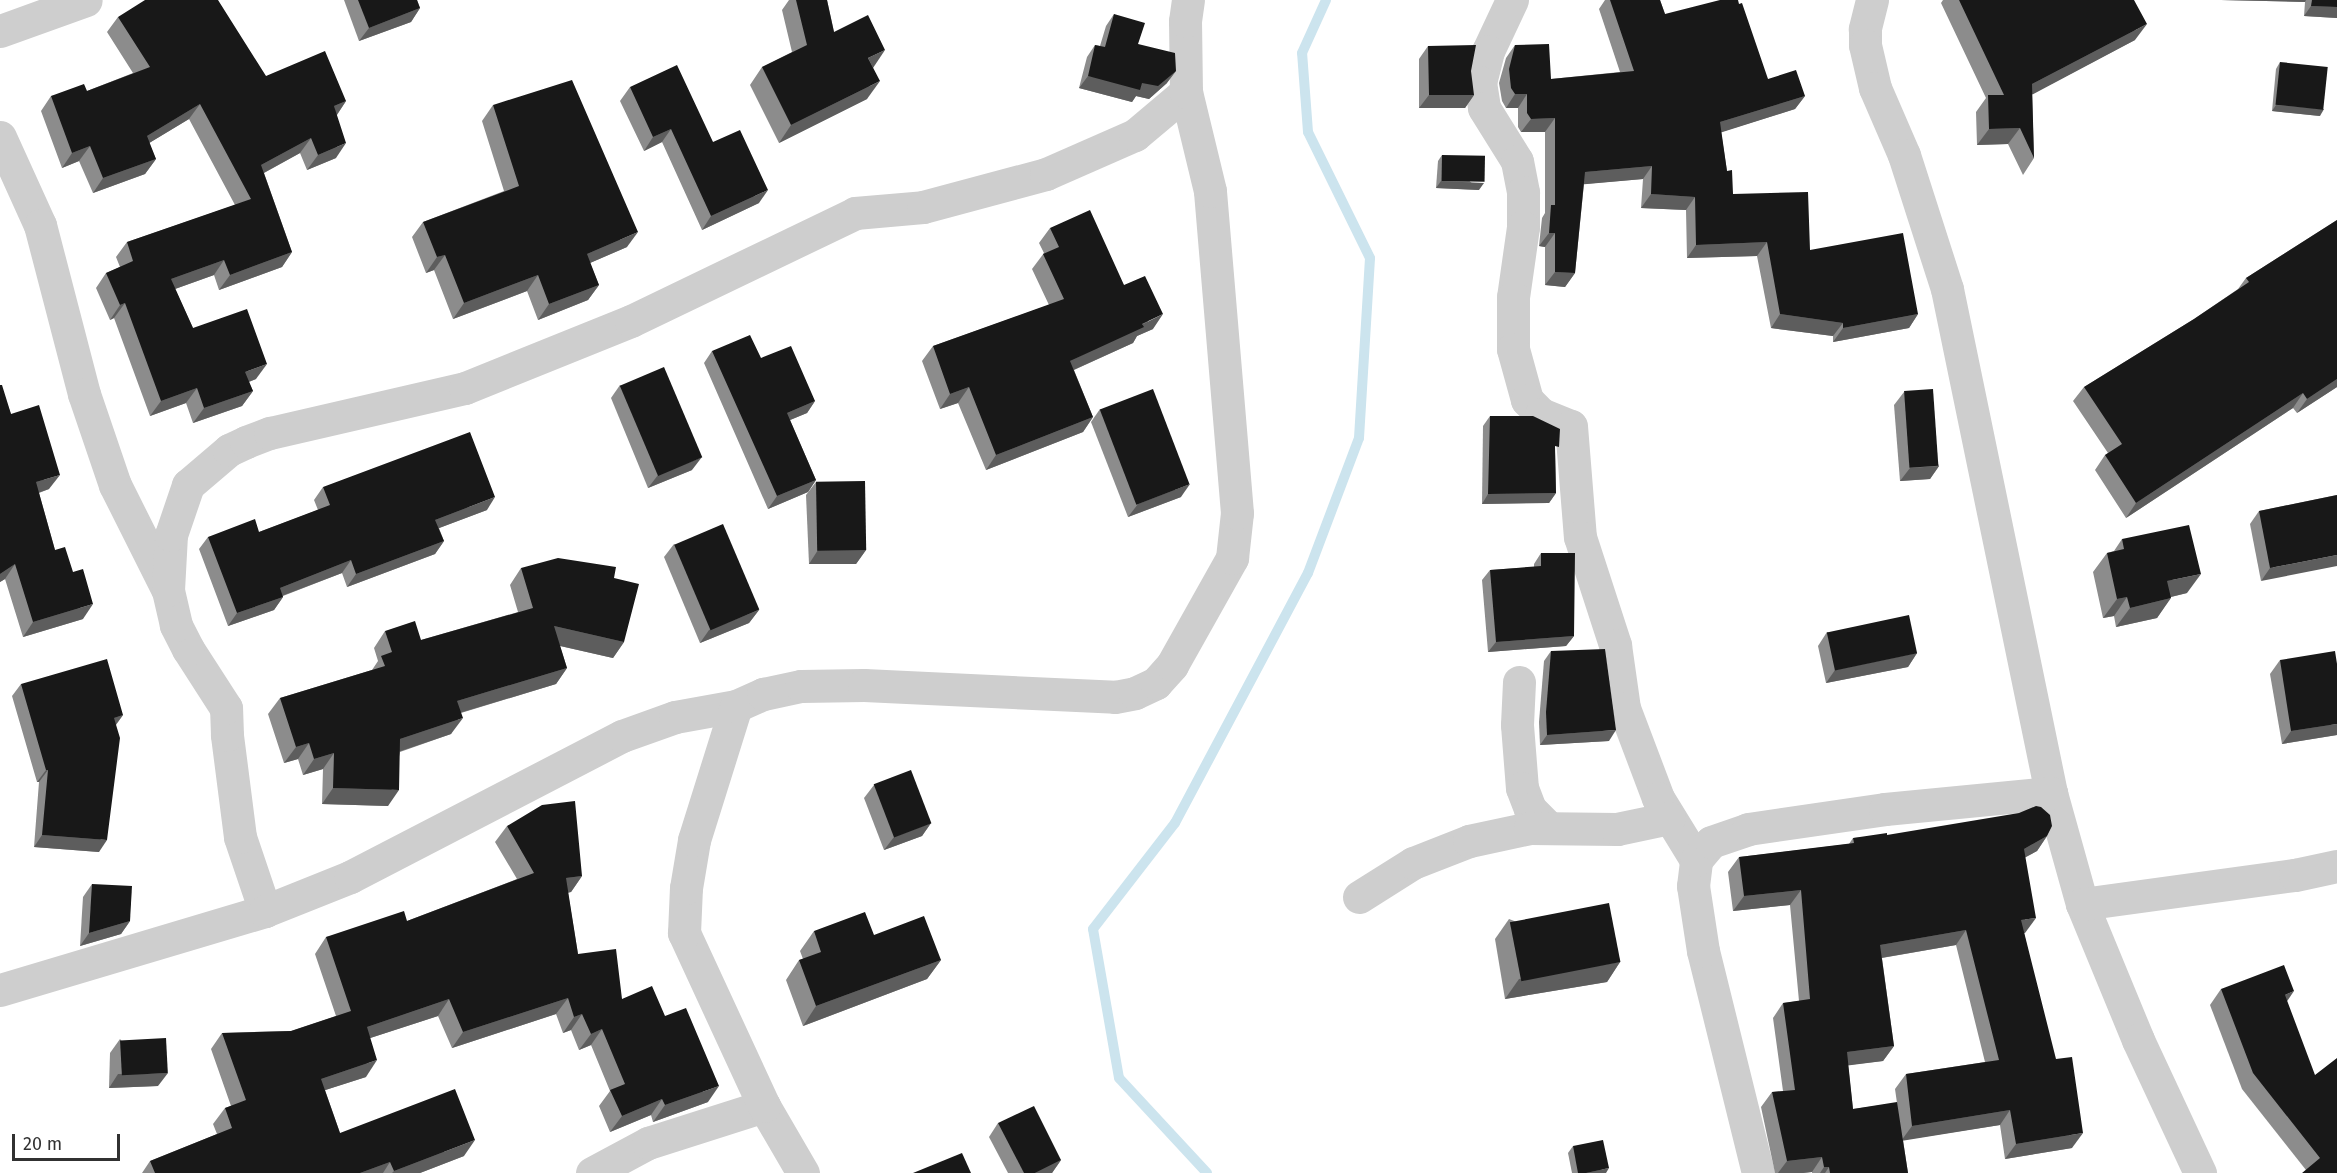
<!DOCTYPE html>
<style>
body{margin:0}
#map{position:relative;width:2337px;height:1173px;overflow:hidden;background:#fff;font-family:"Fira Sans",sans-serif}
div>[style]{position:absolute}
.stream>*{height:10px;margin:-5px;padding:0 5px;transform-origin:5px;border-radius:5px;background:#cce4ee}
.minor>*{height:33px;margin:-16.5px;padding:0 16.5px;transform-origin:16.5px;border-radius:16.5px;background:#cecece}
.wall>*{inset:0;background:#8c8c8c}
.shaded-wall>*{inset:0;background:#5d5d5d}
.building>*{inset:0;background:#181818;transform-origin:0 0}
span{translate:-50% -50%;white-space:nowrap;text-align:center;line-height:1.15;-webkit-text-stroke:6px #fff;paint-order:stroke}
.scale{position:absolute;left:12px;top:1134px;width:108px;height:27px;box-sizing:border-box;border:3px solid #313131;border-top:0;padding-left:8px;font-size:18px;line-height:21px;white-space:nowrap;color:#313131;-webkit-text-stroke:4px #fff;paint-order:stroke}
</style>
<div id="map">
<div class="stream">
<i style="left:1207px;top:1173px;width:129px;rotate:-132.8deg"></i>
<i style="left:1119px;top:1078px;width:151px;rotate:-99.9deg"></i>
<i style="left:1093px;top:929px;width:134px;rotate:-52.3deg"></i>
<i style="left:1175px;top:823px;width:283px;rotate:-62deg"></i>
<i style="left:1308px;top:573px;width:144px;rotate:-69.3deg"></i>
<i style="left:1359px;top:438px;width:180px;rotate:-86.5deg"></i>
<i style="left:1370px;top:258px;width:140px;rotate:-116.2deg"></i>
<i style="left:1308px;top:132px;width:79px;rotate:-94.3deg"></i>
<i style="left:1302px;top:53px;width:58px;rotate:-65.6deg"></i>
</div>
<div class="minor">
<i style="left:1512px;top:0;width:56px;rotate:115.2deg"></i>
<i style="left:1488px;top:51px;width:32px;rotate:104deg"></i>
<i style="left:1480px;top:82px;width:26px;rotate:81deg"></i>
<i style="left:1484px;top:108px;width:62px;rotate:58.1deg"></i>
<i style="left:1517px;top:161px;width:32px;rotate:79deg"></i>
<i style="left:1523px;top:192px;width:35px;rotate:90deg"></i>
<i style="left:1523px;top:227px;width:71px;rotate:98.1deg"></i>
<i style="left:1513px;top:297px;width:52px;rotate:90deg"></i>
<i style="left:1513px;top:349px;width:53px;rotate:74.6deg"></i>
<i style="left:1527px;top:400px;width:20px;rotate:45deg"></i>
<i style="left:1541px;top:414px;width:32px;rotate:22deg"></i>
<i style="left:1571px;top:426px;width:111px;rotate:85.4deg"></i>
<i style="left:1580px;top:537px;width:114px;rotate:72deg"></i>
<i style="left:1615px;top:645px;width:64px;rotate:81.9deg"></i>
<i style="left:1624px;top:708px;width:96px;rotate:69.3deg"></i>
<i style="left:1658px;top:798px;width:73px;rotate:58.5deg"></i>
<i style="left:1872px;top:0;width:30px;rotate:104deg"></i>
<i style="left:1865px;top:29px;width:16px;rotate:90deg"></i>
<i style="left:1865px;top:45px;width:44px;rotate:76.9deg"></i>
<i style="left:1875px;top:88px;width:73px;rotate:66.6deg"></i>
<i style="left:1904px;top:155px;width:141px;rotate:72.2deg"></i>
<i style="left:1947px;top:289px;width:515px;rotate:78.34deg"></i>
<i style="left:2051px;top:793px;width:115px;rotate:74.4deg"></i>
<i style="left:2082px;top:904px;width:147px;rotate:67.6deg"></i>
<i style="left:2138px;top:1040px;width:147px;rotate:65deg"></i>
<i style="left:0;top:31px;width:91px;rotate:-19.8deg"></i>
<i style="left:0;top:137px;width:97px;rotate:65.6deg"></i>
<i style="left:40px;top:225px;width:175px;rotate:75.4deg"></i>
<i style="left:84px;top:394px;width:96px;rotate:71.2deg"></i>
<i style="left:115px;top:485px;width:116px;rotate:63.4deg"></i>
<i style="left:1519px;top:682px;width:43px;rotate:92.7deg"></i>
<i style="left:1517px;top:725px;width:63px;rotate:85.5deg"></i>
<i style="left:1522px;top:788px;width:22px;rotate:69deg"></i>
<i style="left:1530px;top:809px;width:25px;rotate:45deg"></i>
<i style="left:1359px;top:897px;width:64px;rotate:-32.2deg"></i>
<i style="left:1413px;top:863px;width:60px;rotate:-21.4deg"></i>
<i style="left:1469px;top:841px;width:62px;rotate:-12deg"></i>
<i style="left:1530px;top:828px;width:87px;rotate:0.7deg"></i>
<i style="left:1617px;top:829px;width:53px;rotate:-11.9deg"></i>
<i style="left:2082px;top:904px;width:215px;rotate:-7.8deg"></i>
<i style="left:2295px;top:875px;width:43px;rotate:-12.1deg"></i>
<i style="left:265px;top:911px;width:78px;rotate:-108.7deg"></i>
<i style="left:240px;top:837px;width:103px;rotate:-97.3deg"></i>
<i style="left:227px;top:735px;width:27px;rotate:-92deg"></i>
<i style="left:226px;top:708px;width:70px;rotate:-122.8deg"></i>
<i style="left:188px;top:649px;width:27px;rotate:-117deg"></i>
<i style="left:176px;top:625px;width:36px;rotate:-103deg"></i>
<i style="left:168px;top:590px;width:55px;rotate:-86.9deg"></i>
<i style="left:171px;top:535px;width:53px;rotate:-71.2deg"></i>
<i style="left:188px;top:485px;width:54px;rotate:-40.5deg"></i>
<i style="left:229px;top:450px;width:19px;rotate:-25deg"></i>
<i style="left:246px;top:442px;width:26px;rotate:-21deg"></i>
<i style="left:270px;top:433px;width:200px;rotate:-13deg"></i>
<i style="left:465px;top:388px;width:179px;rotate:-22deg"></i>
<i style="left:631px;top:321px;width:249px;rotate:-25.7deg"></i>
<i style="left:855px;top:213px;width:68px;rotate:-5deg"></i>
<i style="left:923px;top:207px;width:127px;rotate:-15deg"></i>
<i style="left:1046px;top:174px;width:97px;rotate:-23.7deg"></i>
<i style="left:1135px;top:135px;width:67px;rotate:-40.1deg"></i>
<i style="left:0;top:990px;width:277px;rotate:-16.6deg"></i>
<i style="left:265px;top:911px;width:92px;rotate:-21.8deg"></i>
<i style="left:350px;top:877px;width:306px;rotate:-27.4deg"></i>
<i style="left:622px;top:736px;width:56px;rotate:-19.7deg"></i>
<i style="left:675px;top:717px;width:62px;rotate:-10.2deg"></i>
<i style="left:592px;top:1173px;width:64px;rotate:-28.2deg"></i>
<i style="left:648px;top:1143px;width:122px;rotate:-17.7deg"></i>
<i style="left:803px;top:1173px;width:78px;rotate:-120.2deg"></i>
<i style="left:764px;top:1106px;width:191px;rotate:-114.8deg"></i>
<i style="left:684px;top:933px;width:45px;rotate:-87.5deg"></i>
<i style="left:686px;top:888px;width:49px;rotate:-80.5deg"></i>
<i style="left:694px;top:840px;width:140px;rotate:-72.6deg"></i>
<i style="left:736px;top:706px;width:30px;rotate:-24deg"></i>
<i style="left:763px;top:694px;width:39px;rotate:-12deg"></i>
<i style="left:801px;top:686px;width:63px;rotate:-0.9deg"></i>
<i style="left:864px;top:685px;width:251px;rotate:2.7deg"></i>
<i style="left:1115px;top:697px;width:20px;rotate:-11deg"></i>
<i style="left:1135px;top:693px;width:23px;rotate:-25deg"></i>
<i style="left:1156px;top:683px;width:24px;rotate:-48deg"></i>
<i style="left:1172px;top:665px;width:123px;rotate:-60.7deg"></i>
<i style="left:1232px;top:558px;width:45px;rotate:-83.7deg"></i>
<i style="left:1237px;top:513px;width:323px;rotate:-94.8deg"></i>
<i style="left:1210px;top:191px;width:102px;rotate:-103.6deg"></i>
<i style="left:1186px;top:92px;width:71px;rotate:-90.8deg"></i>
<i style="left:1185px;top:21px;width:21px;rotate:-82deg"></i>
<i style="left:1758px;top:1173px;width:229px;rotate:-103.9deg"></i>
<i style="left:1703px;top:951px;width:66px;rotate:-98.7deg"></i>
<i style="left:1693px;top:886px;width:26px;rotate:-83deg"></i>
<i style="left:1696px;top:860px;width:23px;rotate:-50deg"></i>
<i style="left:1711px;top:842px;width:39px;rotate:-19deg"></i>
<i style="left:1748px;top:829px;width:138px;rotate:-8.3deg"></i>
<i style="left:1885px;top:809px;width:167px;rotate:-5.5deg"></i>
</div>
<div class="wall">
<i style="clip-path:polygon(344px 0,417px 0,420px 8px,411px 22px,359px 41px)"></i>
<i style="clip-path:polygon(789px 0,827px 0,834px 32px,873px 68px,867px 99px,779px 143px,750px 85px,762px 67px,792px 52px,782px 10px)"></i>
<i style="clip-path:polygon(1605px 0,1660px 0,1665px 14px,1768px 79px,1805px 96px,1795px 109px,1721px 132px,1727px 171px,1733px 194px,1810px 250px,1918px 314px,1909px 328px,1833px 342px,1833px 336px,1771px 328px,1757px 256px,1687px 258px,1686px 210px,1641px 208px,1643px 179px,1584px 184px,1575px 273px,1565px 287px,1545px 285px,1545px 247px,1539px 246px,1542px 218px,1545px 213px,1545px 132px,1521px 132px,1518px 127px,1518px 108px,1506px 108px,1502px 101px,1499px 83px,1506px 58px,1515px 45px,1551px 79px,1620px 72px,1599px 9px)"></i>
<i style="clip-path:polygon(1943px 0,2134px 0,2135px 40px,2032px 94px,2034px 158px,2023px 175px,2008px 144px,1977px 145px,1976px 112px,1986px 98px,1941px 3px)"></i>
<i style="clip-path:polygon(2221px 0,2337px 0,2337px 18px,2304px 16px,2305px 2px)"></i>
<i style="clip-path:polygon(1114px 14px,1138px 44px,1167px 83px,1149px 99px,1136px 96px,1132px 102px,1079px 88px,1087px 57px,1095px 45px,1100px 46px,1106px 26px)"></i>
<i style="clip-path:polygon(118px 17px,266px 76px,346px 101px,337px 115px,336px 158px,307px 170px,300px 153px,264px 173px,292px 252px,282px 267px,219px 290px,214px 275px,175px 289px,193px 328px,256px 379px,249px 382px,253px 391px,242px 406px,193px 423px,186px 403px,150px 416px,114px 318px,110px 320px,96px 288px,106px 273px,120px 267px,116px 257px,127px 242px,235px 205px,189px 119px,149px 143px,156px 159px,145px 174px,93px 193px,79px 161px,62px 168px,41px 111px,51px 96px,87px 91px,133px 73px,107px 32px)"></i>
<i style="clip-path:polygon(1428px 46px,1474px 95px,1465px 108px,1419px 108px,1419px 59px)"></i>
<i style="clip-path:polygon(2280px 62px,2320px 116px,2272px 111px,2276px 69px)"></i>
<i style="clip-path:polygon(630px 87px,713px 142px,759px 203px,702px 230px,662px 142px,644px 151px,620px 101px)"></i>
<i style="clip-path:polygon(493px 105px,627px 247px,590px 263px,599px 285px,588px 300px,538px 320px,527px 291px,453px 319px,434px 270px,426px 273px,412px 237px,423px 222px,504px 191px,482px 121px)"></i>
<i style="clip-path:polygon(1442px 155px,1479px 190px,1436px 188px,1438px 161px)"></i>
<i style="clip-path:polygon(2337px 220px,2337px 387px,2297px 413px,2293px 408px,2126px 518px,2095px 470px,2105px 455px,2108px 453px,2073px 401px,2084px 387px,2194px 319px,2238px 289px,2246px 278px)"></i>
<i style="clip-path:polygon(1050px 228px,1124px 285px,1153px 329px,1137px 336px,1133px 343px,1074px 370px,1093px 417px,1083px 432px,986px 470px,958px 403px,940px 409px,922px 361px,933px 346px,1049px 305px,1032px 269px,1044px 253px,1039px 243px)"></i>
<i style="clip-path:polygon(712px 351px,761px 358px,815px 401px,807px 413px,790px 420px,816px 480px,808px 492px,768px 509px,704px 363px)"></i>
<i style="clip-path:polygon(0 385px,11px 414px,49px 489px,39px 493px,55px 550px,83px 619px,23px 637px,5px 579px,0 582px)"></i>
<i style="clip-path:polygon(620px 385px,692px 470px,648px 488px,611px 398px)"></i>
<i style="clip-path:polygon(1904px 392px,1939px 466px,1930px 479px,1900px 481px,1894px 405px)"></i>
<i style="clip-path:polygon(1100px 409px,1181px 497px,1128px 517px,1091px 422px)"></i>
<i style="clip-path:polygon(1490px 416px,1555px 452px,1556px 493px,1549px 503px,1482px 504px,1483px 426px)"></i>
<i style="clip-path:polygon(816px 482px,866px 550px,856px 564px,809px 564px,806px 495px)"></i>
<i style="clip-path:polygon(323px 487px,487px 510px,439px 528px,444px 541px,435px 554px,347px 587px,342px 573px,283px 596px,283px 597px,274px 610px,228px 626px,199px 549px,208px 537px,259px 532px,318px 510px,314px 500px)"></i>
<i style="clip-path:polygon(2337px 495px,2261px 581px,2250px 524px,2259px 511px)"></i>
<i style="clip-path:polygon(2122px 539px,2187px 593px,2171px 597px,2157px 618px,2116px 627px,2114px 616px,2103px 618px,2093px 572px,2107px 553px,2114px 551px)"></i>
<i style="clip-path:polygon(674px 544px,759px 610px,749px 623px,700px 643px,664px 557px)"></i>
<i style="clip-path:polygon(1541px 553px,1574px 636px,1566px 646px,1488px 652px,1482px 580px,1490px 570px,1534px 567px,1534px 564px)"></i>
<i style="clip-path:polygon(521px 568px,614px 578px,624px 642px,613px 658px,560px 646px,567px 668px,556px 684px,461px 713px,451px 734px,400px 752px,388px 806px,322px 804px,323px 769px,303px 775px,298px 759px,284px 763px,268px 714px,280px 698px,372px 670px,378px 661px,374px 648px,385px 631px,421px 640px,518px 612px,510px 585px)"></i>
<i style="clip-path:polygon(1827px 632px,1917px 653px,1908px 667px,1826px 683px,1818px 646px)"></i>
<i style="clip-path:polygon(1551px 651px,1609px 741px,1540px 745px,1539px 722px,1544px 661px)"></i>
<i style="clip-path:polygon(2280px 660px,2337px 735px,2282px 744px,2270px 674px)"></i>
<i style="clip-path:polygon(21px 684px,123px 715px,116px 725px,99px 852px,34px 847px,39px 782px,37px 782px,12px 696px)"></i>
<i style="clip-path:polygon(874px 785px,931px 823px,922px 836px,884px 850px,864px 798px)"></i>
<i style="clip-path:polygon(507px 826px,582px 876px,571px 892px,568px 893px,578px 954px,622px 999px,665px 1016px,708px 1102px,653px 1122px,651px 1115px,610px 1132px,599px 1106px,610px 1091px,591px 1045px,579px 1050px,571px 1030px,563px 1033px,556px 1014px,452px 1048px,438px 1016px,370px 1038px,366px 1077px,325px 1090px,340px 1133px,464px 1156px,420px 1173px,142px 1173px,150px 1161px,217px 1134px,213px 1124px,225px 1108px,231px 1106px,211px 1049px,222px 1033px,291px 1031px,336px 1016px,315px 954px,326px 937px,407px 921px,517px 879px,495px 842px)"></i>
<i style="clip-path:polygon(evenodd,1887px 835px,2047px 836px,2037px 851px,2025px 857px,2025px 933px,2024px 933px,2072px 1148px,2005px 1159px,2000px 1125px,1903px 1140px,1908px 1173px,1812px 1173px,1812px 1172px,1803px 1173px,1775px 1173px,1761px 1107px,1772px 1092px,1783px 1091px,1773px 1018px,1783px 1003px,1799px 1001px,1790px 905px,1733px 911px,1728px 872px,1739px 857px,1849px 844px,1853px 838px,1887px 835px,1956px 945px,1985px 1062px,1906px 1074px,1895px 1089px,1897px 1103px,1853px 1109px,1848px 1065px,1883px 1061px,1894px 1046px,1882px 958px,1956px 945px)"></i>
<i style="clip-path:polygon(92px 884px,130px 921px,121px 934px,80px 946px,83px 897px)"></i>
<i style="clip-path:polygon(1509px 919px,1620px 962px,1607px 982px,1505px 999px,1495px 939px)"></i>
<i style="clip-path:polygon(814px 931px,874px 935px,941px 960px,927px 979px,803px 1026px,786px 980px,799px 960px,803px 959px,800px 951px)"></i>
<i style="clip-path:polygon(2221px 989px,2287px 1002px,2337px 1173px,2306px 1170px,2242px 1089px,2210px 1005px)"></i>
<i style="clip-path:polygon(120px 1039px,158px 1086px,109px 1088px,110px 1053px)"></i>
<i style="clip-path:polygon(998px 1123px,1061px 1160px,1052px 1173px,1008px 1173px,989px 1137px)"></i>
<i style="clip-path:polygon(1573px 1146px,1606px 1173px,1572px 1173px,1568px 1153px)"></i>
</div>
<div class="shaded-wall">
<i style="clip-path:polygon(2221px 0,2306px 0,2305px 2px)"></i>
<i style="clip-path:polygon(2311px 6px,2337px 7px,2337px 18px,2304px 16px)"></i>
<i style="clip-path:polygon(420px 8px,411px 22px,359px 41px,369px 28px)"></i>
<i style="clip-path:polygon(2147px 24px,2135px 40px,2020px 101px,2032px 84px)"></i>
<i style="clip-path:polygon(885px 50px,873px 68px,868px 58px)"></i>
<i style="clip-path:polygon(1176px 71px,1167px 83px,1149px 99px,1136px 96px,1132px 102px,1079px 88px,1088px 76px,1142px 83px)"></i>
<i style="clip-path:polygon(880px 81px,867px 99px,779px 143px,791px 125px)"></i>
<i style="clip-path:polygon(1515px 94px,1527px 94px,1518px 108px,1506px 108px)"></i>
<i style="clip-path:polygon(1429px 95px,1474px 95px,1465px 108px,1419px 108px)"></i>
<i style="clip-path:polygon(1805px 96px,1795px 109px,1710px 136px,1720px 122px)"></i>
<i style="clip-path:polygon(346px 101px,336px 116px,334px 106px)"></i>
<i style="clip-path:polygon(200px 104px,189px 119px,136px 151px,147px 136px)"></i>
<i style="clip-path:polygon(2276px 105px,2324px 109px,2320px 116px,2272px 111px)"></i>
<i style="clip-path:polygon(1555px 118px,1545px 132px,1521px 132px,1531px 119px)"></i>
<i style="clip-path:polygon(2020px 128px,2008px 144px,1977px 145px,1989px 129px)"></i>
<i style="clip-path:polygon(671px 129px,662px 142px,644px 151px,653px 137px)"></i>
<i style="clip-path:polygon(311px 138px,300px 153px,251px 180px,261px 165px)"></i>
<i style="clip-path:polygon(346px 143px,336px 158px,307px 170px,318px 155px)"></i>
<i style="clip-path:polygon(90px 146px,79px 161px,62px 168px,72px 153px)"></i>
<i style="clip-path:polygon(156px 159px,145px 174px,93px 193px,103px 178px)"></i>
<i style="clip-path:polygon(1652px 166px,1643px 179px,1576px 185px,1585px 172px)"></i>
<i style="clip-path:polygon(1441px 181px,1484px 183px,1479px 190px,1436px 188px)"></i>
<i style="clip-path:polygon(768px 190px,759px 203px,702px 230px,711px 216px)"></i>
<i style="clip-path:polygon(1651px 194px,1695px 197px,1686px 210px,1641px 208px)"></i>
<i style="clip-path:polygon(638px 232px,627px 247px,576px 269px,587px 254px)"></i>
<i style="clip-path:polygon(1549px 233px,1555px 233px,1545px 247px,1539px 246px)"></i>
<i style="clip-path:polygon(1767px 242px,1757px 256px,1687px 258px,1696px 245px)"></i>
<i style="clip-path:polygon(292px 252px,282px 267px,219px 290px,230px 275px)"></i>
<i style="clip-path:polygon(445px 255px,434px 270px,426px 273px,437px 257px)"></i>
<i style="clip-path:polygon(224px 260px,214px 275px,161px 294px,171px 279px)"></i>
<i style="clip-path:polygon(1555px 272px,1575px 273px,1565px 287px,1545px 285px)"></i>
<i style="clip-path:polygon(538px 275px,527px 291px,453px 319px,464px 303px)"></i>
<i style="clip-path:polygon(599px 285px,588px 300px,538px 320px,549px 304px)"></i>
<i style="clip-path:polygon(125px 303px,114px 318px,110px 320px,120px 305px)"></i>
<i style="clip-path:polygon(1163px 314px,1153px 329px,1137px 336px,1133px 343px,1060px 376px,1070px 361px)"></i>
<i style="clip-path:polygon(1780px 314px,1843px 323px,1833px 336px,1771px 328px)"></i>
<i style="clip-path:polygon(1918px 314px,1909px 328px,1833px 342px,1843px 328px)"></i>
<i style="clip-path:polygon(267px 364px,256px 379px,235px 387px,245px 372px)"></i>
<i style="clip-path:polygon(2337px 379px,2337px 387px,2297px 413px,2307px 399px)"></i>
<i style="clip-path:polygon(969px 387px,958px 403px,940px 409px,950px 394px)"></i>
<i style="clip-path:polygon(197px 388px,186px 403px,150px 416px,161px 401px)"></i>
<i style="clip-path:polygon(253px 391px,242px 406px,193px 423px,204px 408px)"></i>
<i style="clip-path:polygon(2303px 393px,2293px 408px,2126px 518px,2136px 503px)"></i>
<i style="clip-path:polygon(815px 401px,807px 413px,778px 425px,787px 413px)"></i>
<i style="clip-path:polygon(1093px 417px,1083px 432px,986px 470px,996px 455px)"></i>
<i style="clip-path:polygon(702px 457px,692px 470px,648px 488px,658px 475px)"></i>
<i style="clip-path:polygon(1939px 466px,1930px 479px,1900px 481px,1910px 468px)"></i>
<i style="clip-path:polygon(60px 475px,49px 489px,26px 497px,36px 482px)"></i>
<i style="clip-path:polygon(816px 480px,808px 492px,768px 509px,777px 496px)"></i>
<i style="clip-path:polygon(1190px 484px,1181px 497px,1128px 517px,1138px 504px)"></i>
<i style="clip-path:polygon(1556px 493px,1549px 503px,1482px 504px,1488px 494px)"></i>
<i style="clip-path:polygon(495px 497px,487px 510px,426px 533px,435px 520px)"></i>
<i style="clip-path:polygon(444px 541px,435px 554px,347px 587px,356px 574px)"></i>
<i style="clip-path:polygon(818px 550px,866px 550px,856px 564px,809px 564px)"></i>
<i style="clip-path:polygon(2337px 555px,2337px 566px,2261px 581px,2270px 568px)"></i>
<i style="clip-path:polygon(351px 560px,342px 573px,271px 600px,280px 588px)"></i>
<i style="clip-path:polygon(15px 564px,5px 579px,0 582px,0 574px)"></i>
<i style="clip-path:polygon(2201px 574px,2187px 593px,2154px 601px,2167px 581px)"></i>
<i style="clip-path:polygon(283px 597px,274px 610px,228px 626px,237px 613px)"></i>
<i style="clip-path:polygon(2127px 597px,2114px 616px,2103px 618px,2117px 599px)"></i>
<i style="clip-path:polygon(2171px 598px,2157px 618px,2116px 627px,2130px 608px)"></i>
<i style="clip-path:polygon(93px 604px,83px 619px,23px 637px,33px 622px)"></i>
<i style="clip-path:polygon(759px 610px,749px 623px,700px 643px,709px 630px)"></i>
<i style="clip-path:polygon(554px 626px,624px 642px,613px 658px,543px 642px)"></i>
<i style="clip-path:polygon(1574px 636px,1566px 646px,1488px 652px,1496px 642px)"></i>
<i style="clip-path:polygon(1917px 653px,1908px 667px,1826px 683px,1835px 670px)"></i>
<i style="clip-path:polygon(567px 668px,556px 684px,446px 717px,457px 701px)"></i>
<i style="clip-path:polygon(123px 715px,114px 727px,114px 718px)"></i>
<i style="clip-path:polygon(463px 718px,451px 734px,389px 755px,400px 739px)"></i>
<i style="clip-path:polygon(2337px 724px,2337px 735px,2282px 744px,2291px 731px)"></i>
<i style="clip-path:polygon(1616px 730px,1609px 741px,1540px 745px,1547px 735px)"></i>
<i style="clip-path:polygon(309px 743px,298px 759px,284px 763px,296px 747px)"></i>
<i style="clip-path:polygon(334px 753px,323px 769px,303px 775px,314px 759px)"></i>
<i style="clip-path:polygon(46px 770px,48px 770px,39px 782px,37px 782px)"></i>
<i style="clip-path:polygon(333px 788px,399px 790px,388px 806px,322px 804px)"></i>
<i style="clip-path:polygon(931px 823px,922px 836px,884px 850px,894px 837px)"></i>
<i style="clip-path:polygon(42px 835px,107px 840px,99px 852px,34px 847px)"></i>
<i style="clip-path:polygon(2047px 836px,2037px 851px,2013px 864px,2024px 849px)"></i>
<i style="clip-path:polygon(582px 876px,571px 892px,555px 894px,566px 878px)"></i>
<i style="clip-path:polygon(1801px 890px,1790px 905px,1733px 911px,1744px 896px)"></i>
<i style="clip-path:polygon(2036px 918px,2025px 933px,2011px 935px,2021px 920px)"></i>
<i style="clip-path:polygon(130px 921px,121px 934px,80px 946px,89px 933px)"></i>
<i style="clip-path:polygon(1966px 930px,1956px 945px,1869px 960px,1880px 945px)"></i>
<i style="clip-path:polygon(941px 960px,927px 979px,803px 1026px,816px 1006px)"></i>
<i style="clip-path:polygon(1620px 962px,1607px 982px,1505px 999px,1519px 979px)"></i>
<i style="clip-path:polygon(2294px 991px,2283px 1007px,2285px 995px)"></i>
<i style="clip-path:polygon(568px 998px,556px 1014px,452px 1048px,463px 1032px)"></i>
<i style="clip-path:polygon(449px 999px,438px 1016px,355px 1043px,367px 1027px)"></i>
<i style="clip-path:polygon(582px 1014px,571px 1030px,563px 1033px,574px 1017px)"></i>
<i style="clip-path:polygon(602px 1029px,591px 1045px,579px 1050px,591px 1034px)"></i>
<i style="clip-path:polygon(1894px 1046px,1883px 1061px,1836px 1067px,1847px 1052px)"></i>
<i style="clip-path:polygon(377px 1060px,366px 1077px,310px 1095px,321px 1079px)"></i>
<i style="clip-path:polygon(168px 1073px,158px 1086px,109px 1088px,118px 1074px)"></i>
<i style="clip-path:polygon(719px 1086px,708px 1102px,653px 1122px,665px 1105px)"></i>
<i style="clip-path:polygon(662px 1099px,651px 1115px,610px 1132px,622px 1116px)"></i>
<i style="clip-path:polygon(2010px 1110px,2000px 1125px,1901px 1141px,1912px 1126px)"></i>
<i style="clip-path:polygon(2083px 1133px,2072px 1148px,2005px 1159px,2016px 1144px)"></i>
<i style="clip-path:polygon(475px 1140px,464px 1156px,420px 1173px,392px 1173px,394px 1171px)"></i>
<i style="clip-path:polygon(1822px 1157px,1812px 1172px,1803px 1173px,1778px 1173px,1787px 1161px)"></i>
<i style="clip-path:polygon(1061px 1160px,1052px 1173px,1035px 1173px)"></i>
<i style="clip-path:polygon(390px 1162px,383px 1173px,360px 1173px)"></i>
<i style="clip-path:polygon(1824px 1167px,1829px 1167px,1825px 1173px,1820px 1173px)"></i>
<i style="clip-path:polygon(1609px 1168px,1606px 1173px,1586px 1173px)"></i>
</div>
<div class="building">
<i style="clip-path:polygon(145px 0,218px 0,266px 76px,325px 51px,346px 101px,334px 106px,346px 143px,318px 155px,311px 138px,261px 165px,292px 252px,230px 275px,224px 260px,171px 279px,193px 328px,247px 309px,267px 364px,245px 372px,253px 391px,204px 408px,197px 388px,161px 401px,125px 303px,120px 305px,106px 273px,133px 261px,127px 242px,251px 199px,200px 104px,147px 136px,156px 159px,103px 178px,90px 146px,72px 153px,51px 96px,84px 84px,87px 91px,150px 67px,118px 17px)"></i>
<i style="clip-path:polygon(358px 0,417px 0,420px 8px,369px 28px)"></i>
<i style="clip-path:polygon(796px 0,827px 0,834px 32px,868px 15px,885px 50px,868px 58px,880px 81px,791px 125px,762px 67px,807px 45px)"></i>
<i style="clip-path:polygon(1610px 0,1660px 0,1665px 14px,1720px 0,1738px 0,1739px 4px,1742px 3px,1768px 79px,1796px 70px,1805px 96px,1720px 122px,1727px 171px,1732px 170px,1733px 194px,1808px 192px,1810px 250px,1903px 233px,1918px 314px,1843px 328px,1843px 323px,1780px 314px,1767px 242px,1696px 245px,1695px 197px,1651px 194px,1652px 166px,1585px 172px,1575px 273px,1555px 272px,1555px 233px,1549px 233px,1551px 205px,1555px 205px,1555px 118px,1531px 119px,1527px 113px,1527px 94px,1515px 94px,1511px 88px,1509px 69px,1515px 45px,1549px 44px,1551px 79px,1634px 71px)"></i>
<i style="clip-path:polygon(1959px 0,2134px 0,2147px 24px,2032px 84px,2034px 158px,2020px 128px,1989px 129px,1988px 95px,2004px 95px)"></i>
<i style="clip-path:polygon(2312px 0,2337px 0,2337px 7px,2311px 6px)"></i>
<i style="clip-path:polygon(1114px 14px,1145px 23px,1138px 44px,1175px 53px,1176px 71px,1158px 86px,1142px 83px,1140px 90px,1088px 76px,1095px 45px,1105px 47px)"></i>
<i style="clip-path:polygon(1476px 45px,1471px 71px,1474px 95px,1429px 95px,1428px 46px)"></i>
<i style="left:2280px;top:62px;width:48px;height:43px;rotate:6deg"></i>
<i style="clip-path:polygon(677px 65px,713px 142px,740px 130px,768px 190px,711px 216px,671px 129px,653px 137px,630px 87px)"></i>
<i style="clip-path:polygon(572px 80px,638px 232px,587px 254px,599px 285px,549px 304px,538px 275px,464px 303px,445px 255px,437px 257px,423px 222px,519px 186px,493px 105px)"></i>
<i style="left:1442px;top:155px;width:43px;height:26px;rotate:1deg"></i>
<i style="clip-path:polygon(1090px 210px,1124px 285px,1145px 276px,1163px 314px,1142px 324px,1144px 327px,1070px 361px,1093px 417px,996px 455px,969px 387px,950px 394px,933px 346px,1064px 299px,1043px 254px,1059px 247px,1050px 228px)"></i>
<i style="clip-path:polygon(2337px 220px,2337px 379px,2307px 399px,2303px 393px,2136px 503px,2105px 455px,2122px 444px,2084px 387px,2194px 319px,2249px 282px,2246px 278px)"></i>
<i style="clip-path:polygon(750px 335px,761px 358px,791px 346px,815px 401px,787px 413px,816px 480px,777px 496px,712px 351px)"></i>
<i style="left:664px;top:367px;width:98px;height:48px;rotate:67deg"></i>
<i style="clip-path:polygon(0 385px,2px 385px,11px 414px,39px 405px,60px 475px,36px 482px,55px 550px,65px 547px,73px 572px,83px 569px,93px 604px,33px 622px,15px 564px,0 574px)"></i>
<i style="left:1153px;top:389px;width:102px;height:57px;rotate:69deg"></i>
<i style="left:1933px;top:389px;width:77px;height:29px;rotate:86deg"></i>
<i style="clip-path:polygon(1490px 416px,1533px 416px,1560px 429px,1559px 447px,1555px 446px,1556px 493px,1488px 494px)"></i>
<i style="clip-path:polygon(470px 432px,495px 497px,435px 520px,444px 541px,356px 574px,351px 560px,280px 588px,283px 597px,237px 613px,208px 537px,255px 519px,259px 532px,330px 505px,323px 487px)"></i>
<i style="left:865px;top:481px;width:69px;height:49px;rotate:89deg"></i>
<i style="clip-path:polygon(2337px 495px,2337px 555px,2270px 568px,2259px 511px)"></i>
<i style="left:723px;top:524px;width:93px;height:53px;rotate:67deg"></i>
<i style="clip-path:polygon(2189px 525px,2201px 574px,2167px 581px,2171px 598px,2130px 608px,2127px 597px,2117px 599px,2107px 553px,2124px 549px,2122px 539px)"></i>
<i style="clip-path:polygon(1541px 553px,1575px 553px,1574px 636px,1496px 642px,1490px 570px,1541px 566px)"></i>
<i style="clip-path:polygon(558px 558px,616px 567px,614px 578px,639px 584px,624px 642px,554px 626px,567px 668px,457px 701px,463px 718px,400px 739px,399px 790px,333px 788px,334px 753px,314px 759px,309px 743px,296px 747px,280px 698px,385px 666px,381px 656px,392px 652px,385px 631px,415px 621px,421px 640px,533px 608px,521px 568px)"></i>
<i style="left:1909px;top:615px;width:39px;height:84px;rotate:78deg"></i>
<i style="clip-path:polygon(1605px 649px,1616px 730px,1547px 735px,1546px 712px,1551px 651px)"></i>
<i style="clip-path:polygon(2335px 651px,2337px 664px,2337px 724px,2291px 731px,2280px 660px)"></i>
<i style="clip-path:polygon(107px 659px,123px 715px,114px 718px,120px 738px,107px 840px,42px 835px,48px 770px,46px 770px,21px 684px)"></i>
<i style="left:911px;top:770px;width:57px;height:40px;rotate:69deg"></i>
<i style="clip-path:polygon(575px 801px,582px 876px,566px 878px,578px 954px,616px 949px,622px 999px,652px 986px,665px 1016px,686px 1008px,719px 1086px,665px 1105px,662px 1099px,622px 1116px,610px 1090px,625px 1084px,602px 1029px,591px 1034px,582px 1014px,574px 1017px,568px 998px,463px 1032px,449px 999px,367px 1027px,377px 1060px,321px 1079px,340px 1133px,455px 1089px,475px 1140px,394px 1171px,390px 1162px,360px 1173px,155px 1173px,150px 1161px,232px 1128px,225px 1108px,246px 1100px,222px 1033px,291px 1031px,351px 1011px,326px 937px,404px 911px,407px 921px,534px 873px,507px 826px,542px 805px)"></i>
<i style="clip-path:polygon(2036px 806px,2041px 807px,2050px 815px,2052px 826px,2047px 836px,2024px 849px,2036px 918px,2021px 920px,2056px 1059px,2072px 1057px,2083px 1133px,2016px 1144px,2010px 1110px,1912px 1126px,1906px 1074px,1999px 1060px,1966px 930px,1880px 945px,1894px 1046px,1847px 1052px,1853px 1109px,1897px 1102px,1908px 1173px,1830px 1173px,1829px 1167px,1824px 1167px,1822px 1157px,1787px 1161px,1772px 1092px,1795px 1090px,1783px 1003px,1810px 999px,1801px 890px,1744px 896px,1739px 857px,1854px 843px,1853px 838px,1887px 833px,1887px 835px,2019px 813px)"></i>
<i style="clip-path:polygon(92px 884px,132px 886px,130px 921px,89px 933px)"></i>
<i style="left:1609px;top:903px;width:60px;height:101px;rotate:79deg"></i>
<i style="clip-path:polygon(865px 912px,874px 935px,924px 916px,941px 960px,816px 1006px,799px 960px,821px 952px,814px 931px)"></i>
<i style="clip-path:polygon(2284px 965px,2294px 991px,2285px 995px,2315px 1075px,2337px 1058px,2337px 1173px,2302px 1173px,2320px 1158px,2253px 1073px,2221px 989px)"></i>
<i style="left:166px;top:1038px;width:35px;height:46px;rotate:87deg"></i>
<i style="clip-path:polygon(1034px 1106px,1061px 1160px,1035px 1173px,1024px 1173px,998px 1123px)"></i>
<i style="clip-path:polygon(1603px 1140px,1609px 1168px,1586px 1173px,1578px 1173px,1573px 1146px)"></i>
<i style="clip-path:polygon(962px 1153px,971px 1173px,913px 1173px)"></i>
</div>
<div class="scale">20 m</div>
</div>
